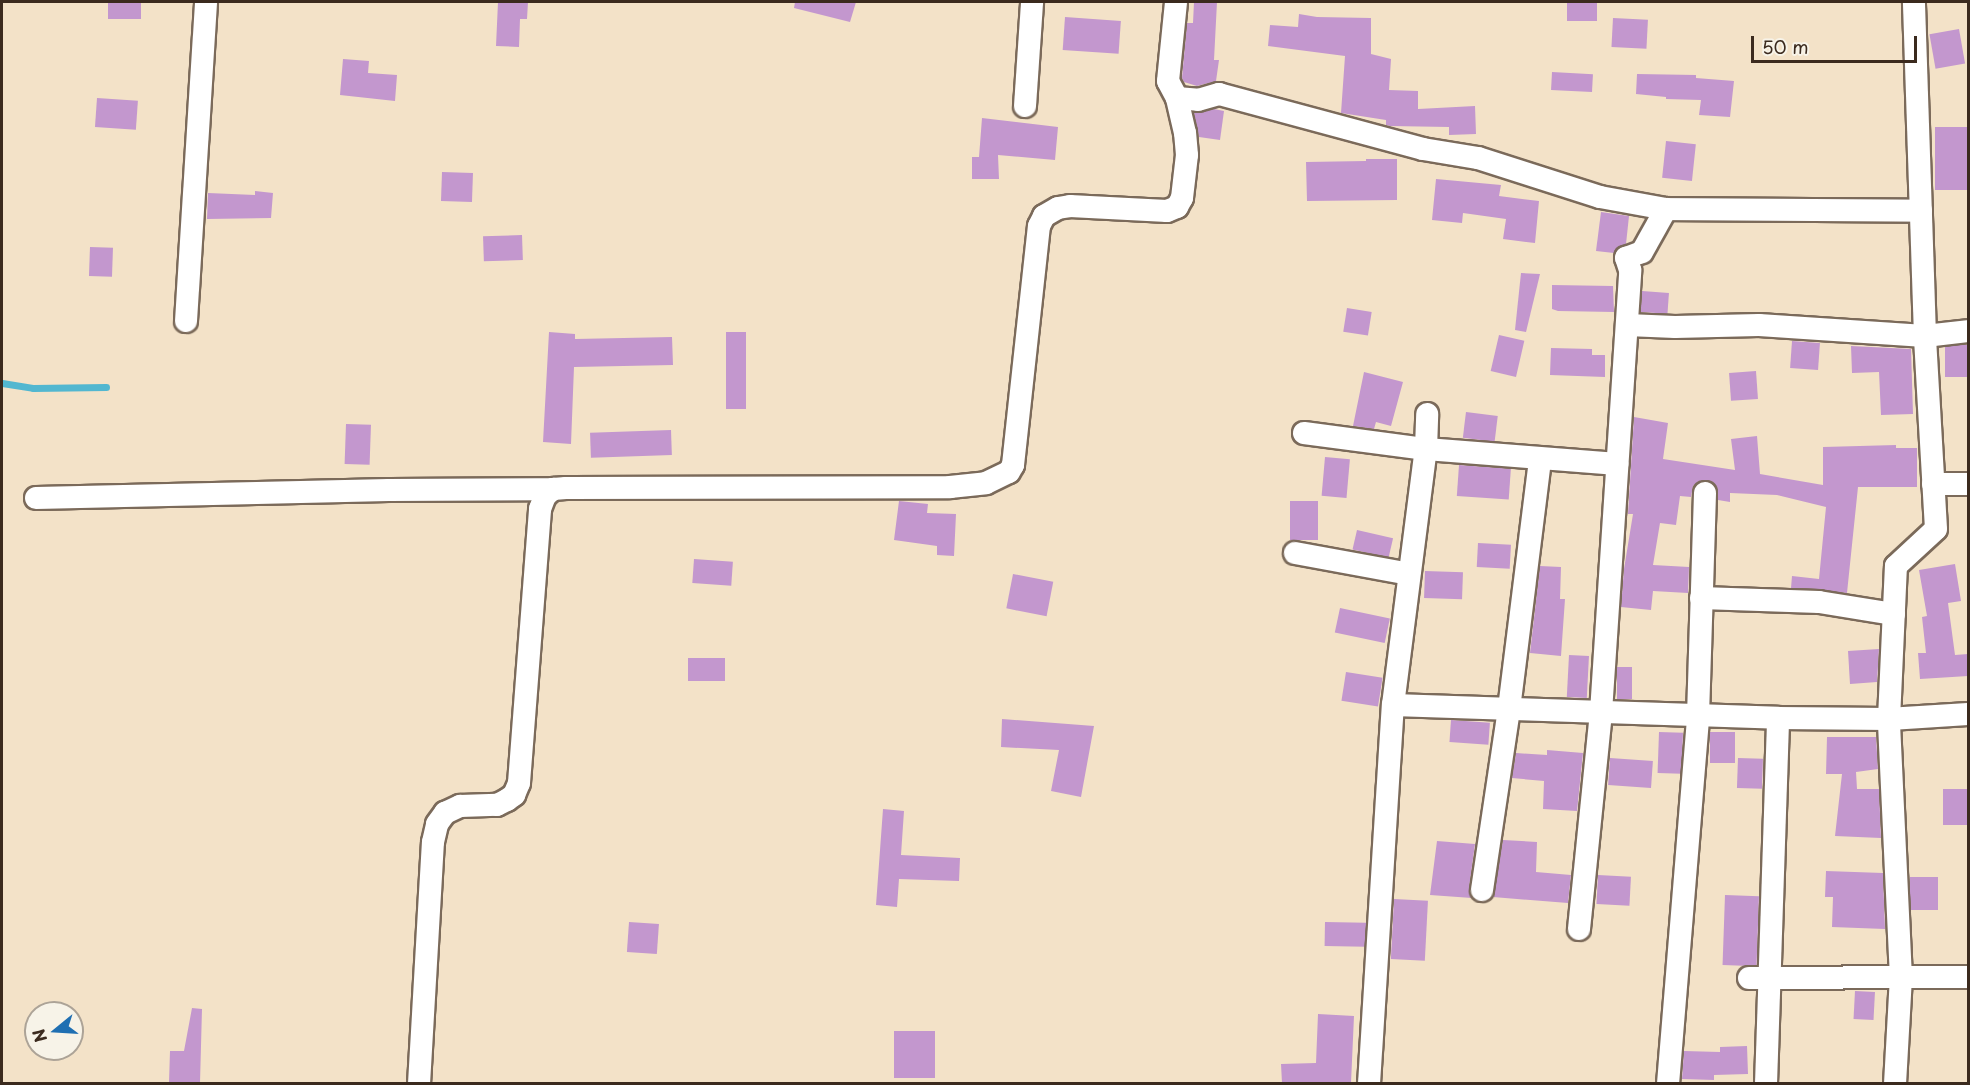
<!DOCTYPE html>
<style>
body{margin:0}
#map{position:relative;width:1970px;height:1085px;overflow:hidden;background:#f3e2c8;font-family:"Playpen Sans",sans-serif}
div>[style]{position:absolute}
.stream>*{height:7px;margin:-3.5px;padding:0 3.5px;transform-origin:3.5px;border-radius:3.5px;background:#52b7d0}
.building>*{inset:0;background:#c397ce;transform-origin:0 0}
.roads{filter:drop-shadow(2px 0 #7b6a5a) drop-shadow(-2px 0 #7b6a5a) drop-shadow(0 2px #7b6a5a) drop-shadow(0 -2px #7b6a5a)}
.minor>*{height:22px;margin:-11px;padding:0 11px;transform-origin:11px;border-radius:11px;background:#fff}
span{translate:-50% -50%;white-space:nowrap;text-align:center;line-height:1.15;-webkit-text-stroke:6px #f7f3e8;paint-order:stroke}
.frame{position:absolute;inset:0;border:3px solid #3b2a1e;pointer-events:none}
.north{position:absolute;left:24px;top:1001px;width:60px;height:60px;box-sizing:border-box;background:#f7f3e8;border:2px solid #aca397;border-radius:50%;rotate:252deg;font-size:16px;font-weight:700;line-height:24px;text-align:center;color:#3b2a1e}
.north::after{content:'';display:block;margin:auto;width:21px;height:27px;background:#1f6fb2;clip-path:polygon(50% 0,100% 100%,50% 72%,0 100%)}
.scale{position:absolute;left:1751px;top:36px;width:166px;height:27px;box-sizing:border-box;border:3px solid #3b2a1e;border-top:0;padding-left:8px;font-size:18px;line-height:21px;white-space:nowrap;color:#3b2a1e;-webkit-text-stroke:4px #f7f3e8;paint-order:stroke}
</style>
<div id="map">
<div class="stream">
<i style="left:2px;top:383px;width:31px;rotate:9deg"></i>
<i style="left:33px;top:388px;width:73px;rotate:-0.8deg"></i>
</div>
<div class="building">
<i style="left:108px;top:2px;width:33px;height:17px"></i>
<i style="clip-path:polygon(498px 2px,528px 2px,527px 19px,520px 19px,519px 47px,496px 46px)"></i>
<i style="clip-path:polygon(795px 2px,856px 2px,850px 22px,794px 8px)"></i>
<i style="clip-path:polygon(1194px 2px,1217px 2px,1214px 60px,1219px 60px,1216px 81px,1197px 86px,1184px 82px,1182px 78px,1187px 23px,1193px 23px)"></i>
<i style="left:1567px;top:2px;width:30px;height:19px"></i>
<i style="clip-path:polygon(1299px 14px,1317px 17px,1371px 18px,1371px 54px,1391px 59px,1389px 90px,1418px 91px,1418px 109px,1475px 106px,1476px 134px,1449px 135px,1449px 127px,1390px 126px,1386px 125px,1386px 120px,1341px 113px,1345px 56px,1268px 46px,1270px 25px,1298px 27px)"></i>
<i style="left:1065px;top:17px;width:56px;height:33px;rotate:4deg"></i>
<i style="left:1613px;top:18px;width:35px;height:29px;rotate:3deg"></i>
<i style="left:1959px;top:29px;width:35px;height:30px;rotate:80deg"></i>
<i style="clip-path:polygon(343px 59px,369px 61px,368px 73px,397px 75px,395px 101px,340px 95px)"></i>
<i style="left:1552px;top:72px;width:41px;height:18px;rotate:3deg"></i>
<i style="clip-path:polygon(1637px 74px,1696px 75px,1696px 78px,1734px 81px,1730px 117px,1699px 115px,1701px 100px,1666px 99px,1666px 97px,1636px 94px)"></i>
<i style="left:97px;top:98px;width:41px;height:29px;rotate:4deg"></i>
<i style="clip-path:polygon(1214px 109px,1224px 111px,1220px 140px,1199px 137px,1194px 113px)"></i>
<i style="clip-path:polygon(982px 118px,1058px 127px,1055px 160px,998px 155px,999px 179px,972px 179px,972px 157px,979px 157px)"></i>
<i style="left:1968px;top:127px;width:63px;height:33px;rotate:90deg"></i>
<i style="left:1666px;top:141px;width:30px;height:37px;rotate:6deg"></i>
<i style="clip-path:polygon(1366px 159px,1397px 159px,1397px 200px,1307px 201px,1306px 162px,1366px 161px)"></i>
<i style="left:442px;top:172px;width:31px;height:29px;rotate:2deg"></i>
<i style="clip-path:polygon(1436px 179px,1501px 185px,1499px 196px,1539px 201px,1535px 243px,1503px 239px,1506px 219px,1463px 213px,1462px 223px,1432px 220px)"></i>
<i style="clip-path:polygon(255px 191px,273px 193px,271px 218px,207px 219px,208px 193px,255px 195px)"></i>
<i style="clip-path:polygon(1601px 212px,1629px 216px,1626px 244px,1614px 253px,1596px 251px)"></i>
<i style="left:522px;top:235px;width:25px;height:39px;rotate:88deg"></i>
<i style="left:90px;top:247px;width:23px;height:29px;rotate:2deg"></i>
<i style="clip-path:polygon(1521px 273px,1540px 274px,1526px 332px,1515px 330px)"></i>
<i style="clip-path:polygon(1552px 285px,1613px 286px,1614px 312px,1558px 311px,1552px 309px)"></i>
<i style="left:1642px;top:291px;width:27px;height:21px;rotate:4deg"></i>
<i style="left:1347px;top:308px;width:25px;height:24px;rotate:9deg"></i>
<i style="clip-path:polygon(549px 332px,575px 334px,575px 339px,672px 337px,673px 365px,574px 367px,571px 444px,543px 442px)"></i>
<i style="left:726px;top:332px;width:20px;height:77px"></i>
<i style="left:1499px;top:335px;width:26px;height:37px;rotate:13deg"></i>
<i style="left:1792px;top:341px;width:28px;height:27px;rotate:4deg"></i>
<i style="left:1968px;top:345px;width:32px;height:23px;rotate:90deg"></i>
<i style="clip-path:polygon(1851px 346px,1911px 349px,1913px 414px,1881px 415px,1879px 372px,1852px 373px)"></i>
<i style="clip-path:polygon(1551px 348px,1592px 349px,1592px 355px,1605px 355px,1605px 377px,1550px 375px)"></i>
<i style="left:1756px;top:371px;width:28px;height:27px;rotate:86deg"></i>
<i style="clip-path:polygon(1364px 372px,1403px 382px,1391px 426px,1376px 422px,1374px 429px,1353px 426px)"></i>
<i style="left:1466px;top:412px;width:32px;height:26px;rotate:7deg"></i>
<i style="clip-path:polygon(1634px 417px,1668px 423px,1663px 459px,1735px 470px,1731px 439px,1757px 436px,1760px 474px,1823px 485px,1823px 447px,1896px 445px,1896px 448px,1917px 448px,1917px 487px,1858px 487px,1847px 593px,1791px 588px,1792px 576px,1819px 579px,1826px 507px,1777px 495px,1730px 493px,1730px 502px,1718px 500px,1717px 487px,1713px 482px,1699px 481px,1693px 486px,1691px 497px,1680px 496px,1676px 525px,1660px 523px,1653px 565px,1689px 567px,1688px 593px,1653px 591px,1651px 610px,1621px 607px,1624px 569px,1633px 514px,1628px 514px)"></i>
<i style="left:346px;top:424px;width:25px;height:40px;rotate:2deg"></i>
<i style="left:671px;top:430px;width:25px;height:81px;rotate:88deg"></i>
<i style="left:1325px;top:457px;width:25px;height:39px;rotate:5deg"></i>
<i style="left:1459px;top:465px;width:52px;height:31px;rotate:4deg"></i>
<i style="clip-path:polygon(899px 501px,928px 504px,927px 513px,956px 514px,954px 556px,937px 555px,937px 546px,894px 540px)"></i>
<i style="left:1290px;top:501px;width:28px;height:39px"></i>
<i style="left:1357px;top:530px;width:37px;height:20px;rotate:13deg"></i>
<i style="left:1478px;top:543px;width:33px;height:24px;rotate:3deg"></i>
<i style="left:694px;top:559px;width:39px;height:24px;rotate:4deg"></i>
<i style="clip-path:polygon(1955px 564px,1961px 601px,1948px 603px,1955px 655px,1968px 654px,1968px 676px,1920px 679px,1918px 653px,1926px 653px,1922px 617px,1927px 616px,1919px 570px)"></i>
<i style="clip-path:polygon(1540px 566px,1561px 567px,1560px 599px,1565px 599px,1561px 656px,1530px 653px)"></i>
<i style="left:1425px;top:571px;width:38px;height:27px;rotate:2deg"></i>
<i style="left:1013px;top:574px;width:41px;height:35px;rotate:11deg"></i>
<i style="left:1340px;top:608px;width:51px;height:25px;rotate:12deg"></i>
<i style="clip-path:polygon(1879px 649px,1877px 682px,1850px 684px,1848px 651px)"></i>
<i style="left:1569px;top:655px;width:20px;height:42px;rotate:3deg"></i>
<i style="left:688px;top:658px;width:37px;height:23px"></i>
<i style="left:1617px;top:667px;width:15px;height:32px"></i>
<i style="left:1346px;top:672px;width:37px;height:29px;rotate:9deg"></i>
<i style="clip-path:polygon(1002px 719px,1094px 726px,1081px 797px,1051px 791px,1059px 750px,1001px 747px)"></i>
<i style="left:1451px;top:720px;width:39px;height:22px;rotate:4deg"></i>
<i style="left:1659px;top:732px;width:24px;height:41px;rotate:2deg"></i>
<i style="left:1710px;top:732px;width:25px;height:31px"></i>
<i style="clip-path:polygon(1827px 737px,1876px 737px,1878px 769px,1856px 772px,1857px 789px,1879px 789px,1881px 838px,1835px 836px,1842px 774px,1826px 774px)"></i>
<i style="clip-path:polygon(1547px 750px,1583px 753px,1577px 811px,1543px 809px,1544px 781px,1512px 778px,1516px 753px,1547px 755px)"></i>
<i style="left:1610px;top:758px;width:43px;height:27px;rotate:4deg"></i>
<i style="left:1738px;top:758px;width:25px;height:30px;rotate:2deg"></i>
<i style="left:1943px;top:789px;width:25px;height:36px"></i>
<i style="clip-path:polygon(883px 809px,904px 811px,901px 855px,960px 858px,959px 881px,899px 879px,897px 907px,876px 905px)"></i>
<i style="clip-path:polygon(1503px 840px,1537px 842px,1536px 872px,1571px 875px,1568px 903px,1493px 897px)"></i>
<i style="clip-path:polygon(1437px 841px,1475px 844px,1469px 888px,1472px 898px,1430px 895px)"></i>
<i style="clip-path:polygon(1826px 871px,1883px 873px,1885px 929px,1832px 927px,1833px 897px,1825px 897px)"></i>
<i style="left:1598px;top:875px;width:33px;height:29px;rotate:3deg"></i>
<i style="left:1910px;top:877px;width:28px;height:33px"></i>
<i style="left:1725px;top:895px;width:34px;height:70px;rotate:2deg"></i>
<i style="left:1394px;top:899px;width:34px;height:60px;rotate:3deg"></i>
<i style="left:629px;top:922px;width:30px;height:30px;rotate:4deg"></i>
<i style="left:1325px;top:922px;width:41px;height:24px;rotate:1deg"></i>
<i style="left:1855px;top:991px;width:20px;height:28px;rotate:3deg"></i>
<i style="clip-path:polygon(192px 1008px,202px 1009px,200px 1083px,169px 1083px,170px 1051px,184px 1051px)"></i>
<i style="clip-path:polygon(1318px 1014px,1354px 1016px,1351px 1083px,1282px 1083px,1281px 1064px,1316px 1063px)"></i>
<i style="left:894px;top:1031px;width:41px;height:47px"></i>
<i style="clip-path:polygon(1747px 1046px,1748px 1074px,1714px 1075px,1714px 1080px,1682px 1079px,1684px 1051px,1720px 1052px,1720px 1047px)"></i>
</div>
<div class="roads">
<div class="minor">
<i style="left:1177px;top:98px;width:21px;rotate:5deg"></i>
<i style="left:1198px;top:100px;width:22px;rotate:-16deg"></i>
<i style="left:1219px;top:94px;width:211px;rotate:15.1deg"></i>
<i style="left:1423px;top:149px;width:56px;rotate:9.3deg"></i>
<i style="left:1478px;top:158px;width:128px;rotate:17.7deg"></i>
<i style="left:1600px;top:197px;width:67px;rotate:10.3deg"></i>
<i style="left:1666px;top:209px;width:255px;rotate:0.4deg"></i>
<i style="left:1025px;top:106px;width:104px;rotate:-86.1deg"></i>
<i style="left:186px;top:321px;width:320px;rotate:-86.4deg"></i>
<i style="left:1627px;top:325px;width:48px;rotate:2.4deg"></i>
<i style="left:1675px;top:327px;width:84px;rotate:-1.4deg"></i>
<i style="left:1759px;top:325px;width:166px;rotate:3.8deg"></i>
<i style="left:1925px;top:336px;width:43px;rotate:-6.6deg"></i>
<i style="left:1304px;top:433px;width:123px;rotate:7.5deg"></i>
<i style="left:1426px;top:449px;width:192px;rotate:4.5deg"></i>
<i style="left:1933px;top:484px;width:35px"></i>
<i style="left:36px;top:498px;width:353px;rotate:-1.3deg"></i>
<i style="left:389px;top:490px;width:164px;rotate:-0.3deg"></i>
<i style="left:1295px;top:553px;width:116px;rotate:10.4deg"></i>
<i style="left:1701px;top:598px;width:118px;rotate:1.9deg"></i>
<i style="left:1819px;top:602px;width:76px;rotate:9.1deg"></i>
<i style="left:1393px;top:705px;width:385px;rotate:1.9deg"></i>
<i style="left:1778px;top:718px;width:111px;rotate:0.5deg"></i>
<i style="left:1889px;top:719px;width:79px;rotate:-3.6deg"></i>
<i style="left:1482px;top:890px;width:183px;rotate:-81.5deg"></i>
<i style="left:1509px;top:709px;width:252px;rotate:-82.9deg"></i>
<i style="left:1579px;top:929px;width:218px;rotate:-84.2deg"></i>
<i style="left:1601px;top:712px;width:443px;rotate:-86.2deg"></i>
<i style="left:1630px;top:270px;width:13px;rotate:-108deg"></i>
<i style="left:1626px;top:258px;width:17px;rotate:-21deg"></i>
<i style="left:1642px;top:252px;width:49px;rotate:-60.8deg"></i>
<i style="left:1749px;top:978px;width:219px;rotate:-0.3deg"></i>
<i style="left:419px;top:1084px;width:242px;rotate:-86.7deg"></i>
<i style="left:433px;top:842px;width:18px;rotate:-77deg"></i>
<i style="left:437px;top:824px;width:14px;rotate:-54deg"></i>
<i style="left:445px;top:813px;width:17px;rotate:-25deg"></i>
<i style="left:460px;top:806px;width:37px;rotate:-2deg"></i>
<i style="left:497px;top:805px;width:11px;rotate:-27deg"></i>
<i style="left:507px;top:800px;width:9px;rotate:-36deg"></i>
<i style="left:514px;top:795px;width:13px;rotate:-67deg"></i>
<i style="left:519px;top:783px;width:275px;rotate:-85.6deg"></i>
<i style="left:540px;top:509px;width:14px;rotate:-69deg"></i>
<i style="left:545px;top:496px;width:11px;rotate:-41deg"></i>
<i style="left:553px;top:489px;width:13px;rotate:-4deg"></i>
<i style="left:566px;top:488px;width:384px;rotate:-0.1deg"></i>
<i style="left:950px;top:487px;width:36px;rotate:-6deg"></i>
<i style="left:986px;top:483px;width:25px;rotate:-26deg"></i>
<i style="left:1009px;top:472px;width:8px;rotate:-60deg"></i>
<i style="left:1013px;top:465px;width:240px;rotate:-83.8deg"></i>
<i style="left:1039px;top:226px;width:11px;rotate:-63deg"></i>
<i style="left:1044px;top:216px;width:16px;rotate:-30deg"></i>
<i style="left:1058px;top:208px;width:12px;rotate:-9deg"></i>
<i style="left:1070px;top:206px;width:97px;rotate:3deg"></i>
<i style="left:1167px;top:211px;width:11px;rotate:-22deg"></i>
<i style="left:1177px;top:207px;width:10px;rotate:-61deg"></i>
<i style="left:1182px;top:198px;width:43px;rotate:-83.4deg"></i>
<i style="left:1187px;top:155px;width:22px;rotate:-95deg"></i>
<i style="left:1185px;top:133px;width:36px;rotate:-103deg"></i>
<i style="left:1177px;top:98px;width:19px;rotate:-118deg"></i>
<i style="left:1168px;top:81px;width:79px;rotate:-84.2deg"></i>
<i style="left:1369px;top:1084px;width:380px;rotate:-86.4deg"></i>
<i style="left:1393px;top:705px;width:258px;rotate:-82.7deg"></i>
<i style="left:1426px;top:449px;width:35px;rotate:-88deg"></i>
<i style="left:1668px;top:1084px;width:369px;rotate:-85.3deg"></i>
<i style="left:1698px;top:716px;width:223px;rotate:-88.2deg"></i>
<i style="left:1766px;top:1084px;width:366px;rotate:-88.1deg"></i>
<i style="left:1895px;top:1084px;width:106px;rotate:-86.8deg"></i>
<i style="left:1901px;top:978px;width:259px;rotate:-92.7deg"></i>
<i style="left:1889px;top:719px;width:153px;rotate:-87.4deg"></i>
<i style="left:1896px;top:566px;width:54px;rotate:-42.8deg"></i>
<i style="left:1936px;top:529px;width:193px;rotate:-93.3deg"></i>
<i style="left:1925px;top:336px;width:334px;rotate:-91.9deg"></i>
</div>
</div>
<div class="frame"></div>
<div class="north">N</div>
<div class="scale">50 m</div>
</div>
